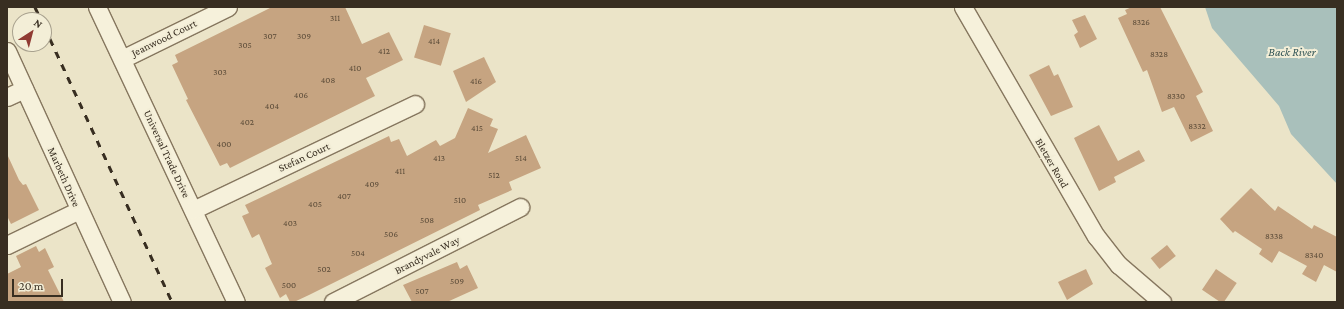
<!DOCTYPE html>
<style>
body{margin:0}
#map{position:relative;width:1344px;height:309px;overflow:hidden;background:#ebe4c8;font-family:"Crimson Pro",serif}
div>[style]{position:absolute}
.water>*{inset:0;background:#a9c0bb}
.building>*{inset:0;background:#c6a481;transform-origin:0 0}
.roads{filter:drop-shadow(1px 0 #86775f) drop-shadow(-1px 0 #86775f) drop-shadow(0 1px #86775f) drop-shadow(0 -1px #86775f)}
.minor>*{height:17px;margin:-8.5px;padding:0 8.5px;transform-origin:8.5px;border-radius:8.5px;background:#f6f1db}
.rail>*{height:3px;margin-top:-1.5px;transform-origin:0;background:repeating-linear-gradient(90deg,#382e21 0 7px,transparent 0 14px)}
span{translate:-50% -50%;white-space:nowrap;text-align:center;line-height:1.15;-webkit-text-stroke:4px #f3eed7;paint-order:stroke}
.number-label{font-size:9px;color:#5c4c39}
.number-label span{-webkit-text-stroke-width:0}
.street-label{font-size:11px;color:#382e21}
.water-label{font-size:12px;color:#325556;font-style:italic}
.frame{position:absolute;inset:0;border:8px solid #382e21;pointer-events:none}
.north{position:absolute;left:12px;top:12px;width:40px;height:40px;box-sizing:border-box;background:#f3eed7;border:1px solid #a8a18e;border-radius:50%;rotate:36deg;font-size:11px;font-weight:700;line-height:16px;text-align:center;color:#382e21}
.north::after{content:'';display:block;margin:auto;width:14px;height:18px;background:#903b33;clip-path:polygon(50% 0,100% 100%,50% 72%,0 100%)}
.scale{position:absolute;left:12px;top:279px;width:51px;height:18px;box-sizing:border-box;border:2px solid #382e21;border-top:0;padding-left:5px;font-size:12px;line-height:14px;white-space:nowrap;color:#382e21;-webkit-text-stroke:3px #f3eed7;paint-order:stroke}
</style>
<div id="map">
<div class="water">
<i style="clip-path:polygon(1205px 7px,1337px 7px,1337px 184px,1291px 134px,1279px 106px,1212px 28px)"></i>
</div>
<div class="building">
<i style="clip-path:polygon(272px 7px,345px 7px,362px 44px,389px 32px,403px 60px,366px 78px,375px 96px,230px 168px,227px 163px,220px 166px,186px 100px,188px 99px,172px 65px,178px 62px,175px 55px)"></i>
<i style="clip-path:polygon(1132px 7px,1160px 7px,1203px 92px,1196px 96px,1213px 131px,1191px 142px,1174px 107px,1162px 112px,1147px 70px,1143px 72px,1118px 18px,1127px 14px,1125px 10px)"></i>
<i style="clip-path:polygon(1085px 15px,1097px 39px,1080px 48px,1074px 35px,1078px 32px,1072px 20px)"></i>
<i style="left:424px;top:25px;width:28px;height:34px;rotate:17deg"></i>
<i style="clip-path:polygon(484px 57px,496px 82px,466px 102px,453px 71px)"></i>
<i style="clip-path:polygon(1049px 65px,1054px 76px,1058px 74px,1073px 107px,1051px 116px,1029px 75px)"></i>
<i style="clip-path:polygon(468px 108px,493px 119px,490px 126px,498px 129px,488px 153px,526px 135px,541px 168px,509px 182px,512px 190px,478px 205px,480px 210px,309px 295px,294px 302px,290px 302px,286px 294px,280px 298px,265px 268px,272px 264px,259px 234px,252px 238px,242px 216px,249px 213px,245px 205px,389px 136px,391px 142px,399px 139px,407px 156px,436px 140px,440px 146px,455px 138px)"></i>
<i style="clip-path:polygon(1099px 125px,1118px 161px,1139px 150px,1145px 161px,1114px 177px,1116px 182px,1099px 191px,1074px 138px)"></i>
<i style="clip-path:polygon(7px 154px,19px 180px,23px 185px,26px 184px,39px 210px,11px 224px,7px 216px)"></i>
<i style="clip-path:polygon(1251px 188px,1275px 211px,1278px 206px,1312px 229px,1314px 225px,1337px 237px,1337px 272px,1324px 265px,1316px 282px,1302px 274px,1307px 266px,1279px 251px,1272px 263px,1259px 254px,1262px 249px,1235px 231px,1233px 233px,1220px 219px)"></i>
<i style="left:1167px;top:245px;width:14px;height:21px;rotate:51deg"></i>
<i style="clip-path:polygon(36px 246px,39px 252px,45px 248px,54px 267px,48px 270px,64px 302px,7px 302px,7px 274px,21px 267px,16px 256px)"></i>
<i style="clip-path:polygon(457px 262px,460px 269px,467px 265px,478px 288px,447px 302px,412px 302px,403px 285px)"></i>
<i style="clip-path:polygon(1086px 269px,1093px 284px,1067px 300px,1058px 282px)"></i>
<i style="left:1216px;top:269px;width:25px;height:25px;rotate:34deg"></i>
</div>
<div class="roads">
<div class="minor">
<i style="left:97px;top:7px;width:326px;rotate:64.8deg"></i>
<i style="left:963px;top:7px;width:265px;rotate:59.9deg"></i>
<i style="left:1096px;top:236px;width:37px;rotate:52deg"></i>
<i style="left:1119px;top:265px;width:57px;rotate:40.7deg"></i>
<i style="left:7px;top:51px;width:276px;rotate:65.4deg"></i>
<i style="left:122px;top:59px;width:118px;rotate:-26.1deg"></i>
<i style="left:7px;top:97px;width:19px;rotate:-25deg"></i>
<i style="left:193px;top:210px;width:246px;rotate:-25.5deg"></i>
<i style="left:7px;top:245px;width:80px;rotate:-25.9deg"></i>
<i style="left:333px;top:302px;width:210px;rotate:-26.9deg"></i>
</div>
</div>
<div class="rail">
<i style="left:35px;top:7px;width:14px;rotate:65deg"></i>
<i style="left:44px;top:26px;width:304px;rotate:65.1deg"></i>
</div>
<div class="number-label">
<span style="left:335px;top:18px">311</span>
<span style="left:1141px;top:22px">8326</span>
<span style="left:270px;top:36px">307</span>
<span style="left:304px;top:36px">309</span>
<span style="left:434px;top:41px">414</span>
<span style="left:245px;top:45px">305</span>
<span style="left:384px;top:51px">412</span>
<span style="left:1159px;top:54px">8328</span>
<span style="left:355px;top:68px">410</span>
<span style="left:220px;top:72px">303</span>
<span style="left:328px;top:80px">408</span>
<span style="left:476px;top:81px">416</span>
<span style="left:301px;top:95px">406</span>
<span style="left:1176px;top:96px">8330</span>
<span style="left:272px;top:106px">404</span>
<span style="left:247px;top:122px">402</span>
<span style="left:1197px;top:126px">8332</span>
<span style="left:477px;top:128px">415</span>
<span style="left:224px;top:144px">400</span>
<span style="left:439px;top:158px">413</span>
<span style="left:521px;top:158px">514</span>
<span style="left:400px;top:171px">411</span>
<span style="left:494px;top:175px">512</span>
<span style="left:372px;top:184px">409</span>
<span style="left:344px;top:196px">407</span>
<span style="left:460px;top:200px">510</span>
<span style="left:315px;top:204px">405</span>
<span style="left:427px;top:220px">508</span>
<span style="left:290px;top:223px">403</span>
<span style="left:391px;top:234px">506</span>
<span style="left:1274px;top:236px">8338</span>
<span style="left:358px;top:253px">504</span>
<span style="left:1314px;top:255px">8340</span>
<span style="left:324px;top:269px">502</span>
<span style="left:457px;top:281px">509</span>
<span style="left:289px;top:285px">500</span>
<span style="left:422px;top:291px">507</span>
</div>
<div class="street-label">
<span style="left:164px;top:38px;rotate:-26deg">Jeanwood Court</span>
<span style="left:167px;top:154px;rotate:65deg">Universal Trade Drive</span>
<span style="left:304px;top:157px;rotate:-25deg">Stefan Court</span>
<span style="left:1052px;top:163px;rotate:60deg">Bletzer Road</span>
<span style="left:64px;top:177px;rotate:66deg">Marbeth Drive</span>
<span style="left:427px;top:255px;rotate:-27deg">Brandyvale Way</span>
</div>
<div class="water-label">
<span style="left:1292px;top:53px">Back River</span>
</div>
<div class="frame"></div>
<div class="north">N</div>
<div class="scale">20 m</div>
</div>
